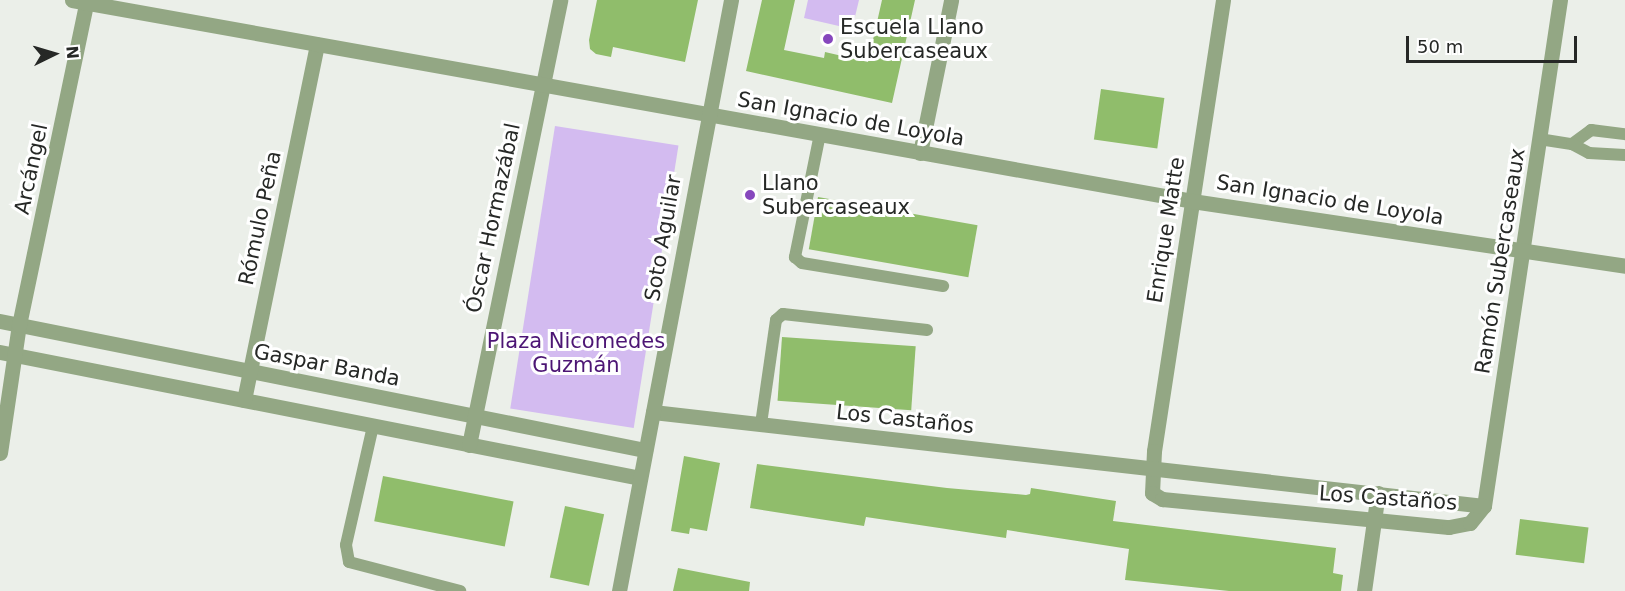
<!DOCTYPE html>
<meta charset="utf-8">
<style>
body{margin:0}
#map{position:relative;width:1625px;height:591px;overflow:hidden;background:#ebefe9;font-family:"DejaVu Sans",sans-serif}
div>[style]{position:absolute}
.green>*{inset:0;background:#d3bbf0;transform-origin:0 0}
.building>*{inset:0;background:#90bd6b;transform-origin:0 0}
.service>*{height:12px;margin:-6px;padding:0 6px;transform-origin:6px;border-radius:6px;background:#93a784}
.minor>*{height:15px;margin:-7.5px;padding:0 7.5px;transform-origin:7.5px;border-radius:7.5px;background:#93a784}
.tertiary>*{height:15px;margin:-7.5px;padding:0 7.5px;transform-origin:7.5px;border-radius:7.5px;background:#93a784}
.dots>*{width:16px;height:16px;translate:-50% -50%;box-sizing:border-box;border:3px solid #fff;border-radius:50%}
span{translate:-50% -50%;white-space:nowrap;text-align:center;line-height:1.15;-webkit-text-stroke:6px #fff;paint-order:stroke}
.poi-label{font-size:21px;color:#262826}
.left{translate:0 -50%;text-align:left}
.street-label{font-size:21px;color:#262826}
.park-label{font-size:21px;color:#4c1574}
.north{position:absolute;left:24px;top:24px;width:60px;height:60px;-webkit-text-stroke:4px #fff;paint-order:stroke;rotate:85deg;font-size:16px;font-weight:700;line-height:24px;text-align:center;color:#262826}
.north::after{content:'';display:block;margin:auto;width:21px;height:27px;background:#262826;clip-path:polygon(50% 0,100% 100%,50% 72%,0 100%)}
.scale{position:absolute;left:1406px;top:36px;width:171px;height:27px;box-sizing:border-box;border:3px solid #262826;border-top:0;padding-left:8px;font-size:18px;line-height:21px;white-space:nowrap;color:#262826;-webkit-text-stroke:4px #fff;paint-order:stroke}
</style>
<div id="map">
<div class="green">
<i style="clip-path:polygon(808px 0,859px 0,852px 29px,804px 18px)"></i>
<i style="left:555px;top:126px;width:125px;height:286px;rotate:9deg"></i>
</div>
<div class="building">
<i style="clip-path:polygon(597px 0,698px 0,685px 62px,613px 47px,611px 57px,596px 54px,590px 49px,589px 40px)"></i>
<i style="clip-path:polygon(762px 0,795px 0,784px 50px,824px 58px,825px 52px,868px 62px,882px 0,915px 0,892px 103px,746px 71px)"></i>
<i style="left:1101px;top:89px;width:64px;height:51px;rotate:8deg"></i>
<i style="left:818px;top:197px;width:162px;height:53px;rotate:10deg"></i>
<i style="left:782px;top:337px;width:134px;height:64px;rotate:4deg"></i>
<i style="clip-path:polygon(684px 456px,720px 463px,707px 531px,690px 528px,689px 534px,671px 531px)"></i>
<i style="clip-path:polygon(757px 464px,947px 488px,1026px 495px,1030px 494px,1031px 488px,1116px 501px,1113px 521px,1336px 548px,1333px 573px,1343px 575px,1341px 591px,1229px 591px,1125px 580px,1129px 549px,1007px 530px,1006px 538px,866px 517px,864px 526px,750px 508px)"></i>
<i style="left:383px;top:476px;width:133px;height:46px;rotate:11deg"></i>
<i style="left:565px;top:506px;width:40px;height:73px;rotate:12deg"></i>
<i style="left:1520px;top:519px;width:69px;height:36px;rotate:7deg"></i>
<i style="clip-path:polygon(678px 568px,750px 582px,749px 591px,673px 591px)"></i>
</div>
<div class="service">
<i style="left:820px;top:134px;width:126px;rotate:101.5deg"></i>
<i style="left:795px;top:257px;width:9px;rotate:41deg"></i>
<i style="left:802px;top:263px;width:143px;rotate:9.3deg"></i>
<i style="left:1539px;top:139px;width:33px;rotate:9deg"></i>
<i style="left:1572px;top:144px;width:24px;rotate:-36deg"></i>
<i style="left:1591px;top:130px;width:34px;rotate:7deg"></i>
<i style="left:1572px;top:144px;width:19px;rotate:28deg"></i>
<i style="left:1589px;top:153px;width:36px;rotate:3deg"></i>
<i style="left:761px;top:424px;width:105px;rotate:-81.8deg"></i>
<i style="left:776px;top:320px;width:9px;rotate:-41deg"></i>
<i style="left:783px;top:314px;width:145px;rotate:6.3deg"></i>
<i style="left:373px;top:426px;width:122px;rotate:102.8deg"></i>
<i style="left:346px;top:545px;width:17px;rotate:80deg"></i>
<i style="left:349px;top:562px;width:115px;rotate:14.6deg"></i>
</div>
<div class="minor">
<i style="left:1223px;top:0;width:456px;rotate:98.7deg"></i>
<i style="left:1154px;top:451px;width:42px;rotate:92.7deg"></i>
<i style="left:1152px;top:493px;width:12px;rotate:31deg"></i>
<i style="left:1162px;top:499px;width:288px;rotate:5.6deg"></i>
<i style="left:1449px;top:527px;width:21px;rotate:-11deg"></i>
<i style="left:1470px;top:523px;width:22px;rotate:-51deg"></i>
<i style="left:1484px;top:506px;width:512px;rotate:-81.46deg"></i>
<i style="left:920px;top:153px;width:156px;rotate:-78.5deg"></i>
<i style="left:0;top:321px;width:658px;rotate:11.31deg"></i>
<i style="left:0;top:352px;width:652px;rotate:11.14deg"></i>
<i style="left:244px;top:400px;width:363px;rotate:-78.4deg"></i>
<i style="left:653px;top:412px;width:836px;rotate:6.45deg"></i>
<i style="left:469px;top:445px;width:454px;rotate:-78.4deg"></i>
<i style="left:0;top:453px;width:129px;rotate:-81.6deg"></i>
<i style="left:19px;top:325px;width:332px;rotate:-78.2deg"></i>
<i style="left:1364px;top:591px;width:99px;rotate:-81.9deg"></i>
</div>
<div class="tertiary">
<i style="left:72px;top:0;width:1138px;rotate:10.17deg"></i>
<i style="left:1192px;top:201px;width:438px;rotate:8.5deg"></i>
<i style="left:619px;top:591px;width:602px;rotate:-79.27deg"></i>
</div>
<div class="dots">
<i style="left:828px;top:39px;background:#8647bd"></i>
<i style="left:750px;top:195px;background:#8647bd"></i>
</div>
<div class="poi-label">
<span class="left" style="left:840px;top:39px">Escuela Llano<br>Subercaseaux</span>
<span class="left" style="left:762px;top:195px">Llano<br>Subercaseaux</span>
</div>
<div class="street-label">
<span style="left:851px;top:119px;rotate:10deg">San Ignacio de Loyola</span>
<span style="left:31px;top:169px;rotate:-78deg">Arcángel</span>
<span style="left:1330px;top:200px;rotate:9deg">San Ignacio de Loyola</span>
<span style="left:260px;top:218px;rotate:-78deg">Rómulo Peña</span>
<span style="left:493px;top:218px;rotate:-78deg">Óscar Hormazábal</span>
<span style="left:1166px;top:230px;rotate:-81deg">Enrique Matte</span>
<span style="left:663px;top:238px;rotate:-80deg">Soto Aguilar</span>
<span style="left:1500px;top:261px;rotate:-81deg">Ramón Subercaseaux</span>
<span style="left:327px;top:365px;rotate:11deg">Gaspar Banda</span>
<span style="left:905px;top:419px;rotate:6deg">Los Castaños</span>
<span style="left:1388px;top:498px;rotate:4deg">Los Castaños</span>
</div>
<div class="park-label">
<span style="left:576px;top:353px">Plaza Nicomedes<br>Guzmán</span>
</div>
<div class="north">N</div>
<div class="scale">50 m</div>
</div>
